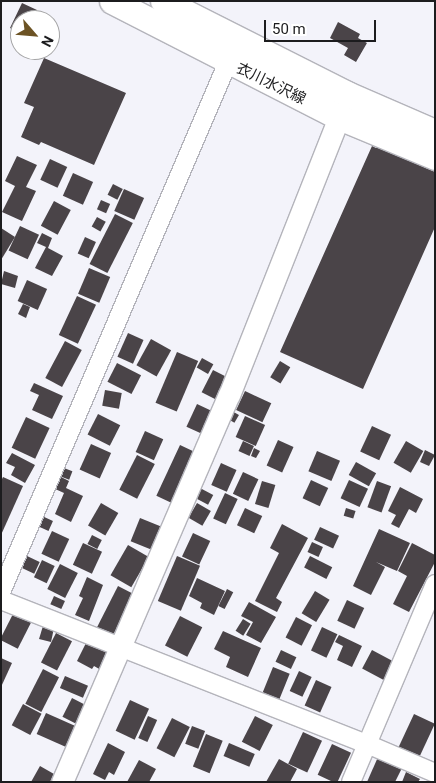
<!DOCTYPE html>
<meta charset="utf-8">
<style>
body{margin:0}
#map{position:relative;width:436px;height:783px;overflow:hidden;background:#f3f3fa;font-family:Roboto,"Noto Sans JP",sans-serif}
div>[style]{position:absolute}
.building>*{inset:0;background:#4a4448;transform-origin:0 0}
.roads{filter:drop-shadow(1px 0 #b4b4bb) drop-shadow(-1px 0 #b4b4bb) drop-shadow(0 1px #b4b4bb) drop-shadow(0 -1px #b4b4bb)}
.minor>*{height:18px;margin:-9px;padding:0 9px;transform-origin:9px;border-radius:9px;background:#fff}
.tertiary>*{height:21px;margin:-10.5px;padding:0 10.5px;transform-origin:10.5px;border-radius:10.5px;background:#fff}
.secondary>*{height:25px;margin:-12.5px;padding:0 12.5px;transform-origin:12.5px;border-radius:12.5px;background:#fff}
span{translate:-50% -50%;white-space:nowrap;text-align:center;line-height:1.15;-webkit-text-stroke:5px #fff;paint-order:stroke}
.street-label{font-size:15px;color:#1c1c1e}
.frame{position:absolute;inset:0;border:2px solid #1c1c1e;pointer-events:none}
.north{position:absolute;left:10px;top:10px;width:50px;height:50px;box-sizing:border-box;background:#fff;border:1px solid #a4a4a5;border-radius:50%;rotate:117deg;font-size:14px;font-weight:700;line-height:20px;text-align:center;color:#1c1c1e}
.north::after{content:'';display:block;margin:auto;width:18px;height:22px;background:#6c5324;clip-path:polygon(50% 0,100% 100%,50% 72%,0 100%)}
.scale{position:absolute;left:264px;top:20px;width:112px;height:22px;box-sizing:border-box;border:2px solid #1c1c1e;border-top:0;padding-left:6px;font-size:15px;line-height:18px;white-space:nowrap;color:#1c1c1e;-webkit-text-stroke:4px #fff;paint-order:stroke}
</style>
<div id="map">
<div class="building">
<i style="clip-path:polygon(22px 3px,37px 10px,32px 20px,20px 20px,20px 33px,10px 28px)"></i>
<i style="clip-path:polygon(338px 22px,360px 34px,358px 38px,367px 43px,356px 62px,344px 55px,348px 48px,330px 38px)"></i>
<i style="clip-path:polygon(44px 58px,126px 93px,94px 165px,41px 142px,39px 145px,21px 137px,34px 107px,24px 103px)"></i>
<i style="clip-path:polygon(372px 146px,376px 148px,377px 146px,435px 172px,435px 227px,363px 389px,280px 352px)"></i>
<i style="clip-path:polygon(17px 156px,37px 165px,26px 187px,36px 191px,22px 221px,2px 212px,15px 186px,5px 181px)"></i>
<i style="left:50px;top:159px;width:19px;height:23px;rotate:25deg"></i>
<i style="left:73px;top:173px;width:22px;height:25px;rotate:24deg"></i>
<i style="left:113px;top:184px;width:11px;height:12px;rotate:27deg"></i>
<i style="left:124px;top:189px;width:22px;height:24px;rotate:24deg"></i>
<i style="left:101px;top:200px;width:10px;height:10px;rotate:24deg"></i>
<i style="left:54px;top:201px;width:19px;height:28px;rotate:28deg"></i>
<i style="left:115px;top:214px;width:20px;height:56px;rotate:27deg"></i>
<i style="left:97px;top:217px;width:10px;height:11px;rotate:29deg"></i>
<i style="left:20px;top:226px;width:21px;height:27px;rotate:25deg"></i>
<i style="clip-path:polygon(1px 228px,15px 237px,1px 260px)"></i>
<i style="clip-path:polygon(42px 233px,52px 238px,48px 248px,63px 256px,52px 276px,35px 268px,46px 247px,37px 243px)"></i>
<i style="left:85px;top:237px;width:12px;height:18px;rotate:24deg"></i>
<i style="left:89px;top:268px;width:23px;height:28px;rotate:23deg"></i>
<i style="clip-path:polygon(4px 271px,18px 276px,15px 288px,1px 284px)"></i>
<i style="left:27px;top:280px;width:22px;height:23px;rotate:24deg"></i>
<i style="left:77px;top:296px;width:21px;height:43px;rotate:25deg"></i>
<i style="clip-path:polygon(23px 304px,30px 307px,26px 318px,18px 314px)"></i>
<i style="left:128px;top:333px;width:17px;height:26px;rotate:24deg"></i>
<i style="left:151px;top:339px;width:23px;height:30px;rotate:29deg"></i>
<i style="left:65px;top:341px;width:19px;height:42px;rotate:28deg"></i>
<i style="left:177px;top:352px;width:23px;height:55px;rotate:23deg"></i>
<i style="left:202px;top:358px;width:13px;height:11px;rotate:29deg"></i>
<i style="left:280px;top:361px;width:12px;height:19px;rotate:31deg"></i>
<i style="left:117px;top:363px;width:27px;height:21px;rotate:27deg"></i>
<i style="left:213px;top:370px;width:16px;height:25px;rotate:27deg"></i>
<i style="clip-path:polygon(34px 383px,63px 396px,52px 419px,32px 410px,39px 395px,30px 391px)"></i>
<i style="left:105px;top:390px;width:17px;height:16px;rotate:10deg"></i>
<i style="left:245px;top:391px;width:29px;height:21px;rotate:25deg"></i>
<i style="left:197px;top:404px;width:17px;height:25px;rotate:25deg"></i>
<i style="left:232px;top:411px;width:8px;height:9px;rotate:30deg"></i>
<i style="left:98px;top:414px;width:25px;height:23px;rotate:27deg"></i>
<i style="left:245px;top:416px;width:22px;height:23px;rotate:24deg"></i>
<i style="left:26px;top:417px;width:26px;height:34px;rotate:25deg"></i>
<i style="left:372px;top:426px;width:21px;height:28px;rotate:25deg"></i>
<i style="left:145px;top:431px;width:20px;height:23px;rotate:24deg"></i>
<i style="left:278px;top:440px;width:17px;height:28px;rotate:24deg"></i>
<i style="left:243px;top:441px;width:12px;height:11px;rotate:24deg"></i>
<i style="left:406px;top:441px;width:20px;height:25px;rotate:30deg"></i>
<i style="left:91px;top:444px;width:22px;height:28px;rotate:24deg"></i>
<i style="left:180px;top:445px;width:17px;height:56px;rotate:25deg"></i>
<i style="clip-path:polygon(254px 448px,260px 451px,256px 458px,251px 456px)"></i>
<i style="clip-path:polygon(425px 450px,435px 455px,429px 466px,420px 462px)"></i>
<i style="left:317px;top:451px;width:25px;height:22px;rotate:23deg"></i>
<i style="clip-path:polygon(12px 453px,35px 465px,25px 483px,11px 475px,15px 467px,6px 463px)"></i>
<i style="left:137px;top:455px;width:20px;height:39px;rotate:27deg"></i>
<i style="left:356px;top:462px;width:23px;height:15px;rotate:29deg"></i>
<i style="left:221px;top:463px;width:17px;height:24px;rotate:24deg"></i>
<i style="left:64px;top:468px;width:9px;height:9px;rotate:21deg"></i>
<i style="left:243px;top:472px;width:17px;height:24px;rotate:25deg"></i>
<i style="clip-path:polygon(59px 476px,69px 481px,66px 488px,83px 496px,71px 522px,55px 514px,64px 493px,53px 488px)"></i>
<i style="clip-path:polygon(3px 477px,23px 486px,1px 535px,1px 481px)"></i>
<i style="left:311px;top:480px;width:19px;height:20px;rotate:25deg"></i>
<i style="left:349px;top:480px;width:21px;height:20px;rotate:25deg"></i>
<i style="left:262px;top:481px;width:14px;height:24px;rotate:17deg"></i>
<i style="left:377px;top:481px;width:15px;height:28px;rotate:20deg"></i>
<i style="clip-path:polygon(400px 487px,423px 499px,416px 513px,409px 509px,399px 528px,391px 524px,396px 515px,388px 511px)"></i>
<i style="left:200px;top:488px;width:15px;height:11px;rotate:28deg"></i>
<i style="left:225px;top:493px;width:14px;height:28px;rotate:25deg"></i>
<i style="left:101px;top:503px;width:20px;height:26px;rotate:30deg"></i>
<i style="left:197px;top:503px;width:16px;height:17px;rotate:30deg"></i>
<i style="left:245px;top:508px;width:19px;height:19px;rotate:25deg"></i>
<i style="left:346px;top:508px;width:10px;height:8px;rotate:17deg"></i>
<i style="left:42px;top:516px;width:12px;height:11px;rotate:24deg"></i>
<i style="left:140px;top:518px;width:22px;height:25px;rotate:22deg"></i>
<i style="clip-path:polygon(282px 524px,308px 538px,276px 598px,282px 602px,277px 612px,255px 601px,279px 553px,270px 548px)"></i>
<i style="left:320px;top:527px;width:21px;height:14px;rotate:25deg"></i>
<i style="clip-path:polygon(379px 529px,410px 543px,397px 571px,376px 562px,385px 567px,371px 595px,353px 586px)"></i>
<i style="left:52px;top:531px;width:19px;height:25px;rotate:25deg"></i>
<i style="left:193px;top:533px;width:19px;height:26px;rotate:25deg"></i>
<i style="left:92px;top:535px;width:11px;height:10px;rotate:27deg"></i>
<i style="left:312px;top:542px;width:12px;height:11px;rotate:24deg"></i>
<i style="left:83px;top:543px;width:21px;height:24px;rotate:25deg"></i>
<i style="clip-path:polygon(412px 543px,435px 555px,435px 562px,409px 612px,393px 604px,407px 576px,398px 571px)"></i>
<i style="left:128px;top:545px;width:24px;height:35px;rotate:30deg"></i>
<i style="left:27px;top:556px;width:14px;height:13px;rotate:25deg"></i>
<i style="left:177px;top:556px;width:25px;height:49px;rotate:23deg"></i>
<i style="left:310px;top:556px;width:25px;height:13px;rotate:27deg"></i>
<i style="left:42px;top:560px;width:14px;height:19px;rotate:25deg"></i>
<i style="left:60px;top:564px;width:20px;height:28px;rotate:27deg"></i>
<i style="clip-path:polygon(87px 577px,103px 585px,89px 621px,75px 615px,83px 598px,79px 596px)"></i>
<i style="clip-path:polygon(197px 578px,225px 591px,214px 615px,200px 608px,202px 603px,189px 596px)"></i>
<i style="left:118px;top:586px;width:18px;height:49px;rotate:27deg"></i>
<i style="left:227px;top:589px;width:7px;height:19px;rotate:27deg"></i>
<i style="left:315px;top:591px;width:17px;height:26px;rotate:31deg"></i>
<i style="left:54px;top:596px;width:12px;height:9px;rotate:24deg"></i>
<i style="left:347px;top:600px;width:19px;height:23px;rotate:25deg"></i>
<i style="clip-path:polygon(249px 602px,276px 617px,261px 643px,246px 635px,253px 622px,241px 616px)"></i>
<i style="left:14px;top:612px;width:20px;height:31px;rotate:27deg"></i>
<i style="left:180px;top:616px;width:25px;height:33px;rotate:27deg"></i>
<i style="left:296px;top:617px;width:18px;height:23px;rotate:27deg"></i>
<i style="left:243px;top:619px;width:9px;height:14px;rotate:32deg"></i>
<i style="clip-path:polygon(43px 626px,54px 628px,51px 642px,39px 639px)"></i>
<i style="left:322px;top:627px;width:17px;height:26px;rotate:25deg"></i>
<i style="clip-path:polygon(223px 631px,261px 648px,248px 677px,226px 667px,230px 657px,214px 649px)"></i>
<i style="left:56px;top:633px;width:18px;height:33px;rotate:27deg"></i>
<i style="clip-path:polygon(339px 635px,362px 646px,352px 667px,337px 660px,343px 646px,335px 642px)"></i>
<i style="clip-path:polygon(88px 639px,111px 651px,101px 670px,94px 666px,92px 669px,77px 661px)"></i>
<i style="left:281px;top:650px;width:17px;height:13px;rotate:25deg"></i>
<i style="left:372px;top:650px;width:26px;height:21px;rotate:28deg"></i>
<i style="clip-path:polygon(1px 658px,12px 663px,1px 687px)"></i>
<i style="left:273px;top:667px;width:18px;height:30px;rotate:22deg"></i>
<i style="left:43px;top:669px;width:18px;height:39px;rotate:27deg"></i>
<i style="left:299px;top:671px;width:14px;height:22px;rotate:25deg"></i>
<i style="left:65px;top:676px;width:25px;height:13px;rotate:23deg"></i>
<i style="left:316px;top:680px;width:17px;height:28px;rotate:24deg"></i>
<i style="left:72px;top:698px;width:18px;height:21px;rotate:27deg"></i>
<i style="left:130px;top:700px;width:21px;height:34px;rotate:25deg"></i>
<i style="left:23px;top:704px;width:21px;height:24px;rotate:28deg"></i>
<i style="left:46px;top:713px;width:34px;height:23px;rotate:24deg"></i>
<i style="left:414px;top:714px;width:23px;height:38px;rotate:25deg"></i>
<i style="left:148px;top:716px;width:10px;height:24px;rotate:24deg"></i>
<i style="left:255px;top:716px;width:20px;height:29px;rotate:27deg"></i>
<i style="left:172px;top:718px;width:20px;height:34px;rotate:27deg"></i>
<i style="left:192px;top:726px;width:14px;height:19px;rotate:21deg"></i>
<i style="left:303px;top:732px;width:21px;height:35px;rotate:25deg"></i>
<i style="left:206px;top:734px;width:18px;height:35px;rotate:22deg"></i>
<i style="clip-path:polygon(108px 743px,125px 752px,114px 775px,109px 772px,105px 780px,93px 774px)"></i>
<i style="left:229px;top:743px;width:28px;height:14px;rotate:23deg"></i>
<i style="left:332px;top:744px;width:21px;height:34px;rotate:25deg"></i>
<i style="clip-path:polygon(378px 757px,402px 768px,395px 782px,367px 782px)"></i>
<i style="clip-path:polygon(279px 759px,297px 769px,290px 782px,266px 782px)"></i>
<i style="clip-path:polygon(139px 760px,156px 769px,149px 782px,127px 782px)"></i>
<i style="clip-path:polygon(40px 766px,54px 774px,50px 782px,31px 782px)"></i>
<i style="clip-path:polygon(406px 772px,420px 779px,418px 782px,402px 782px)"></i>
</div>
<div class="roads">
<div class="minor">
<i style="left:1px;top:592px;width:577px;rotate:-66.81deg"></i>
<i style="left:1px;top:600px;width:393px;rotate:21.5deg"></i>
<i style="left:367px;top:744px;width:74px;rotate:23.1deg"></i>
<i style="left:351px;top:782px;width:215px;rotate:-67deg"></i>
</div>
<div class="tertiary">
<i style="left:62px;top:782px;width:421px;rotate:-66.7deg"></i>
<i style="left:229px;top:395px;width:299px;rotate:-68.4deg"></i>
</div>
<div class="secondary">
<i style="left:112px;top:1px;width:255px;rotate:27.1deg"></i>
<i style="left:339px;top:117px;width:104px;rotate:22.6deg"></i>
<i style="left:163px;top:1px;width:206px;rotate:26.8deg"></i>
<i style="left:347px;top:94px;width:96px;rotate:23.4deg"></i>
</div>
</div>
<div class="street-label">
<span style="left:271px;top:84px;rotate:26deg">衣川水沢線</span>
</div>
<div class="frame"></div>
<div class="north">N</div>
<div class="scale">50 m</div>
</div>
